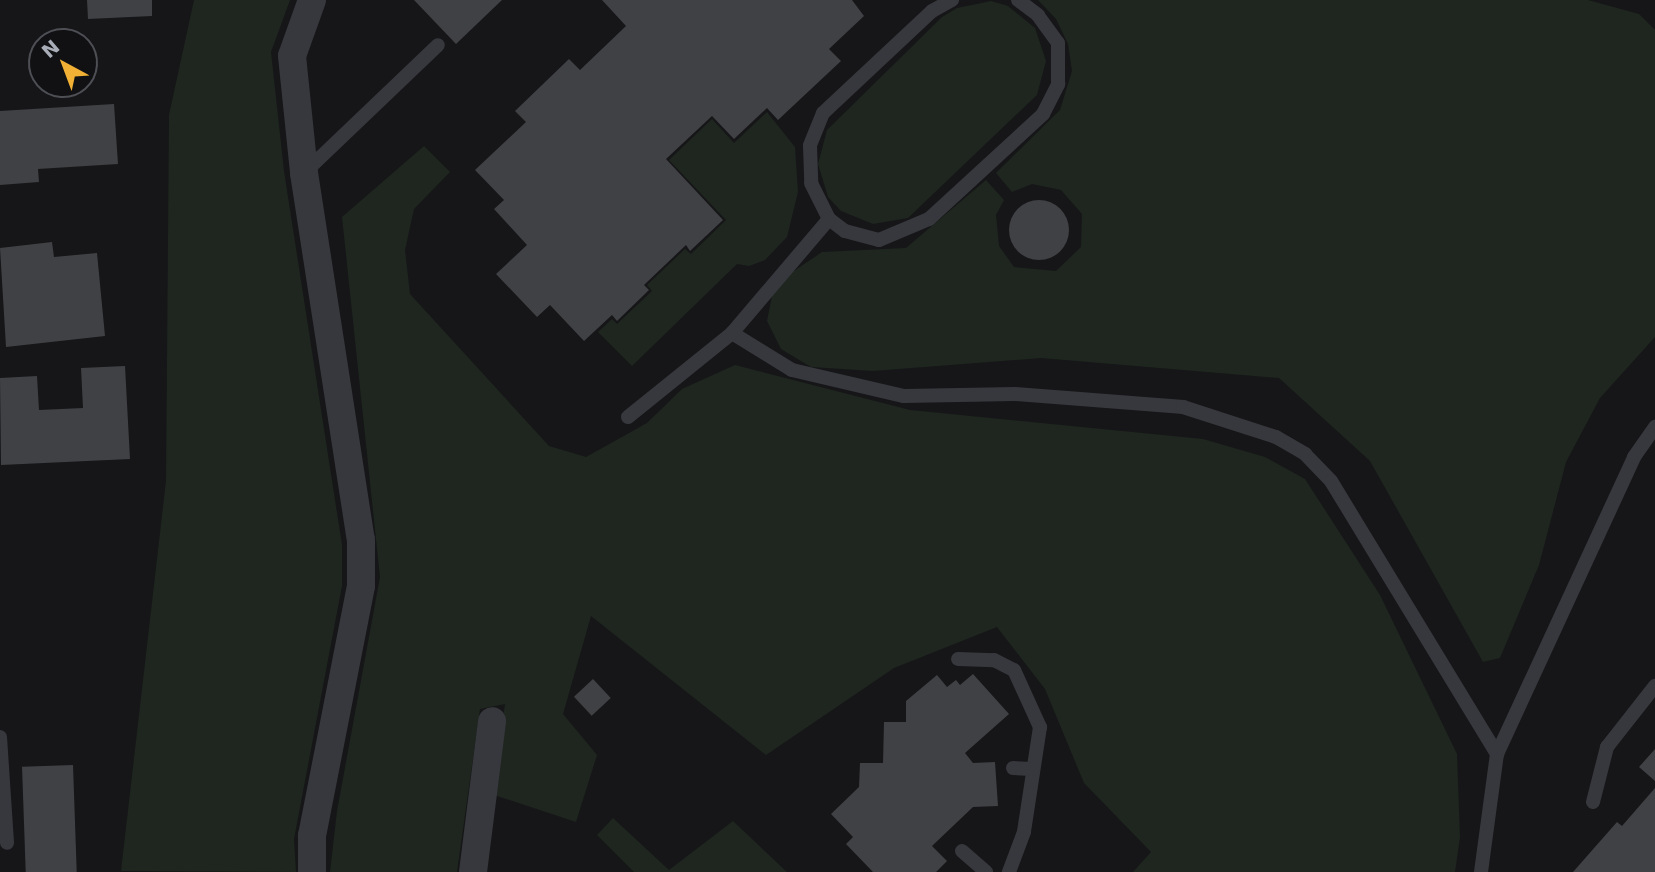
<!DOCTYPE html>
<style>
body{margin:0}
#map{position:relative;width:1655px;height:872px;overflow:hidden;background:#161618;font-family:"DejaVu Sans",sans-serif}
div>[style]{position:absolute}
.green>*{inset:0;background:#1e261f}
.building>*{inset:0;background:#404145;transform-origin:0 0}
.round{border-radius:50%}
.lane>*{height:14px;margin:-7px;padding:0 7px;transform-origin:7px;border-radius:7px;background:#37383d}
.street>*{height:28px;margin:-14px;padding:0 14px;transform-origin:14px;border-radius:14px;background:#37383d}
span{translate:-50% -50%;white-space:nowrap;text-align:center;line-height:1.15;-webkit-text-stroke:7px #111113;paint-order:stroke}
.north{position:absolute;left:28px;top:28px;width:70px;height:70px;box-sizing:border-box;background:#111113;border:2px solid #4d4f55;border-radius:50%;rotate:319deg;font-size:19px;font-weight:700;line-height:28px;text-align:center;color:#a8adb8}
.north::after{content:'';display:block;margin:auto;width:24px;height:32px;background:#f2b134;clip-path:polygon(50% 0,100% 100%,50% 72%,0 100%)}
</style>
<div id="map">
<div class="green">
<i style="clip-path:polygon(194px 0,290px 0,271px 52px,284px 171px,342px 545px,342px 586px,294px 839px,296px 872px,121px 871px,166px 481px,169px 115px)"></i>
<i style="clip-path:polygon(1038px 0,1588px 0,1639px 14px,1655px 30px,1655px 337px,1600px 398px,1566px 462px,1539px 565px,1500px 658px,1483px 662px,1370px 461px,1279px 378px,1041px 358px,873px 371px,811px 367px,781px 349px,767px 321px,772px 296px,791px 273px,822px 252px,906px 248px,986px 180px,1004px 200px,996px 215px,999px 246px,1014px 267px,1056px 271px,1081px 247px,1082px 214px,1061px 190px,1032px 184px,1012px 192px,996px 173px,1060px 110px,1072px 71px,1068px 44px,1056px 19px)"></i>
<i style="clip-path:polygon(991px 1px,1008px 6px,1035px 28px,1046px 61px,1037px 95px,908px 218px,873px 224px,841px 211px,828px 197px,818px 164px,827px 130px,942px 17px,957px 8px)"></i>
<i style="clip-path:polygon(767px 112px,795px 147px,798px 192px,787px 237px,765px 260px,749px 266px,737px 264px,632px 366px,598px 332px,612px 319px,617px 324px,652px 291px,647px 285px,685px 249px,691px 254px,726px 220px,669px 160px,712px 119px,734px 143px)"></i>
<i style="clip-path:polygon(424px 146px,450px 172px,414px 209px,405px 250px,410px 294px,549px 446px,586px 457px,647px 423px,682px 389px,735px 365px,910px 410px,1203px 439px,1265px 457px,1305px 479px,1380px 595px,1457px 754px,1460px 837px,1455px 872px,1133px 872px,1151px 852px,1084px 783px,1045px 689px,997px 627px,894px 668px,766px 755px,591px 616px,563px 714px,597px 755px,576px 822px,491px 794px,505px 704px,480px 709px,457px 872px,330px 872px,337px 811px,380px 577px,342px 217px)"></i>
<i style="clip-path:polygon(613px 818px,669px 870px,733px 821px,787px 872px,634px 872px,597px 835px)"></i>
</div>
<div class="building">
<i style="clip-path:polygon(87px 0,152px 0,152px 16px,88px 19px)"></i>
<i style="clip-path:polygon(414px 0,502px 0,456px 44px)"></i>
<i style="clip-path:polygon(602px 0,852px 0,864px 16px,829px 49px,841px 61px,778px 120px,767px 108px,734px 139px,712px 116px,666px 159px,723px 220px,690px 251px,686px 245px,644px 285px,649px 290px,617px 321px,612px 315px,584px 341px,550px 305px,537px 317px,496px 274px,527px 245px,494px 209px,504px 200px,475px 170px,526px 122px,515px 111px,569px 59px,580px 70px,626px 26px)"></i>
<i style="clip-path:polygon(114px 104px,118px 164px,38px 169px,39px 182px,0 185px,0 111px)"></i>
<i class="round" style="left:1009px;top:200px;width:60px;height:60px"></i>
<i style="clip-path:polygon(52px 242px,54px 257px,97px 253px,105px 336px,6px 347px,0 248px)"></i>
<i style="clip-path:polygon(125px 366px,130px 459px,1px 465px,0 378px,37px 376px,39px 410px,83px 408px,81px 368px)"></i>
<i style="clip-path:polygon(973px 674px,1009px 714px,965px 753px,973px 763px,995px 762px,998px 806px,973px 807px,932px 846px,947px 861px,936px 872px,873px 872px,846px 844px,853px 837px,831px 814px,859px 787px,860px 763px,883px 763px,884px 722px,906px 722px,906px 701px,937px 675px,947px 687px,956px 680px,960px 685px)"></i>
<i style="left:593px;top:679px;width:26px;height:26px;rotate:47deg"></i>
<i style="clip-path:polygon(1655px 749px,1655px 781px,1639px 767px)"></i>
<i style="left:73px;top:765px;width:107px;height:51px;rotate:88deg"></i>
<i style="clip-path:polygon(1655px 788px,1655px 872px,1573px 872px,1617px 822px,1622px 826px)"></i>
</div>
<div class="lane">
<i style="left:952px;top:0;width:23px;rotate:151deg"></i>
<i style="left:932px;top:11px;width:149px;rotate:136.9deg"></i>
<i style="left:823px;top:113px;width:35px;rotate:112deg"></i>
<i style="left:810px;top:146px;width:37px;rotate:88deg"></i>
<i style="left:811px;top:183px;width:40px;rotate:63.4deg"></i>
<i style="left:829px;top:219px;width:20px;rotate:37deg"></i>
<i style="left:845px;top:231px;width:35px;rotate:15deg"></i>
<i style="left:879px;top:240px;width:54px;rotate:-22.8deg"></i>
<i style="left:929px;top:219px;width:155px;rotate:-42.6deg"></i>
<i style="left:1043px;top:114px;width:34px;rotate:-63deg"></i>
<i style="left:1058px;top:84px;width:41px;rotate:-90deg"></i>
<i style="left:1058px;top:43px;width:34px;rotate:-126deg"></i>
<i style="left:1038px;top:15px;width:25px;rotate:-143deg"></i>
<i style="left:304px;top:173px;width:185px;rotate:-43.7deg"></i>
<i style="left:732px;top:333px;width:70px;rotate:31.7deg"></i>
<i style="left:792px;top:370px;width:115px;rotate:13.1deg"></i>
<i style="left:904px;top:396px;width:111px;rotate:-1deg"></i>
<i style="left:1015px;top:394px;width:169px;rotate:4.4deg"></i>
<i style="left:1183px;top:407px;width:98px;rotate:17.9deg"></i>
<i style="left:1276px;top:437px;width:34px;rotate:30deg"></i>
<i style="left:1305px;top:454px;width:37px;rotate:46deg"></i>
<i style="left:1331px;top:481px;width:320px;rotate:58.7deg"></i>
<i style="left:628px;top:417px;width:134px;rotate:-38.9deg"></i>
<i style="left:732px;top:333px;width:150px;rotate:-49.6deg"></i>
<i style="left:958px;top:659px;width:36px;rotate:2deg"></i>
<i style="left:994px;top:660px;width:22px;rotate:27deg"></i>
<i style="left:1014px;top:670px;width:63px;rotate:65.5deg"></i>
<i style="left:1040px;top:727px;width:106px;rotate:98.7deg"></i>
<i style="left:1024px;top:832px;width:43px;rotate:110.6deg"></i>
<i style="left:0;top:737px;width:106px;rotate:86.2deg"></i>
<i style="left:1013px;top:768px;width:19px;rotate:3deg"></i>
<i style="left:1593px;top:802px;width:57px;rotate:-75.7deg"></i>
<i style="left:1607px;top:747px;width:78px;rotate:-51.8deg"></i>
<i style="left:962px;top:851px;width:32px;rotate:41deg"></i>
<i style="left:1481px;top:872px;width:119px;rotate:-82.3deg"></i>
<i style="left:1497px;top:754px;width:327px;rotate:-65.2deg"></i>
<i style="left:1634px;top:457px;width:37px;rotate:-55deg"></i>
</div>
<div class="street">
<i style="left:312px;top:0;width:59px;rotate:109.7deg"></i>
<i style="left:292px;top:56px;width:118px;rotate:84.1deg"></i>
<i style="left:304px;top:173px;width:371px;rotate:81.2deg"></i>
<i style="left:361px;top:540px;width:46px;rotate:90deg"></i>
<i style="left:361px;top:586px;width:255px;rotate:101.1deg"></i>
<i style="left:312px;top:836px;width:36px;rotate:90deg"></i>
<i style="left:473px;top:872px;width:152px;rotate:-82.8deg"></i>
</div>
<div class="north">N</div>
</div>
